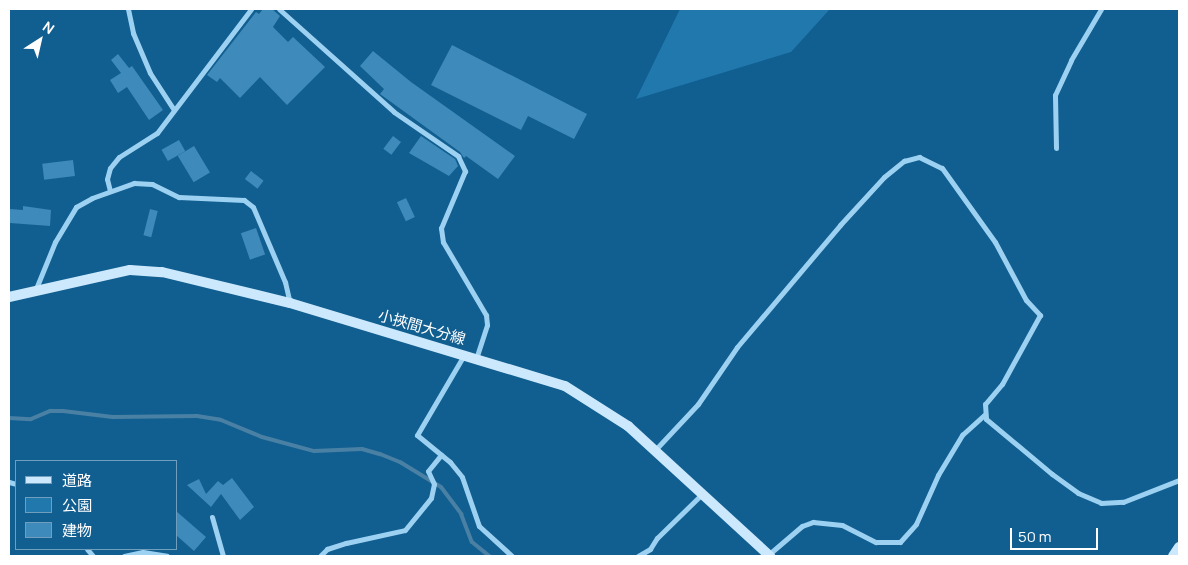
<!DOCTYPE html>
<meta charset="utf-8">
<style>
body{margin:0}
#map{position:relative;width:1188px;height:565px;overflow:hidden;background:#115e90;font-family:Manrope,"Noto Sans JP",sans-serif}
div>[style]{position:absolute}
.green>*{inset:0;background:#2078ad}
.stream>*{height:4px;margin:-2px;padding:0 2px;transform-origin:2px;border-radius:2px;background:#4980a4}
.building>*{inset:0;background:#3e8aba;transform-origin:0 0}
.minor>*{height:5px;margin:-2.5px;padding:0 2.5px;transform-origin:2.5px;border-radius:2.5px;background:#9cd1f2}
.secondary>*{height:10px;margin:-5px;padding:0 5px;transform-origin:5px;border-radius:5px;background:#cbe8fc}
span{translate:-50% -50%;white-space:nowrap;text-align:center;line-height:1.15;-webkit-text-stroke:4.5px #115e90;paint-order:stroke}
.street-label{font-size:15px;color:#fff}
.frame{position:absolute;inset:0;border:10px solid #fff;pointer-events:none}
.legend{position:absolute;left:15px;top:460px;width:162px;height:90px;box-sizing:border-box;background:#115e90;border:1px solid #709ebc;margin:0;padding:6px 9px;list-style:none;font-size:15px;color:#fff}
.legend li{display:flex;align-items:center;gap:10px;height:25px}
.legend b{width:25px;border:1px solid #709ebc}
.north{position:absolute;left:15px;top:15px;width:50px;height:50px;-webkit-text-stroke:4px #115e90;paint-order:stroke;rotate:35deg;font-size:14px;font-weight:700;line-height:20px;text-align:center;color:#fff}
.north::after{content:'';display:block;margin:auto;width:18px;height:22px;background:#fff;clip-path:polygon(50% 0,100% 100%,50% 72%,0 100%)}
.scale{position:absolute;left:1010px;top:528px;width:88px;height:22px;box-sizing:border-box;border:2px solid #fff;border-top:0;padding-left:6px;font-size:15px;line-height:18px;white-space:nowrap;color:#fff;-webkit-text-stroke:4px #115e90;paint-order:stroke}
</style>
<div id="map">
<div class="green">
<i style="clip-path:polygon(680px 9px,830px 9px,791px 52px,636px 99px)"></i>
</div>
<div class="stream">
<i style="left:9px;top:418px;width:22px;rotate:3deg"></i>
<i style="left:31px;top:419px;width:21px;rotate:-23deg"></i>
<i style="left:50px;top:411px;width:13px"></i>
<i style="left:63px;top:411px;width:50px;rotate:6.8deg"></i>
<i style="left:113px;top:417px;width:84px;rotate:-0.7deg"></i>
<i style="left:197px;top:416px;width:24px;rotate:9deg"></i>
<i style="left:221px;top:420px;width:44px;rotate:22.5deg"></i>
<i style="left:262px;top:437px;width:54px;rotate:15.1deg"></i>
<i style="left:314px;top:451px;width:48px;rotate:-2.4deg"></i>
<i style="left:362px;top:449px;width:19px;rotate:16deg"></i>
<i style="left:380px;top:454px;width:22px;rotate:22deg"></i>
<i style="left:400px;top:462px;width:48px;rotate:31.4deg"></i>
<i style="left:441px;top:487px;width:34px;rotate:53deg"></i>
<i style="left:461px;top:514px;width:30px;rotate:69deg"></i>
<i style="left:472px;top:542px;width:22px;rotate:39deg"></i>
</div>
<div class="building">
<i style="clip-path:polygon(263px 9px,272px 9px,280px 16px,273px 27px,288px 42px,293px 37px,325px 67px,287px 105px,260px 77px,240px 98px,220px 78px,217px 82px,207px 75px,256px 12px,259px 14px)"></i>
<i style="clip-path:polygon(452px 45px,587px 114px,574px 139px,528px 116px,521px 130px,431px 85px)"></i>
<i style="clip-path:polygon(373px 51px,411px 82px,515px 156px,498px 179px,466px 156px,464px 158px,460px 152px,380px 94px,384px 89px,360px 66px)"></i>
<i style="clip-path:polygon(118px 54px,129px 68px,132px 66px,163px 110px,149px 120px,127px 87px,118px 93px,110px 80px,121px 73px,111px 60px)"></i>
<i style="left:393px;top:136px;width:10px;height:16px;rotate:37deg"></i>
<i style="clip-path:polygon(421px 136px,455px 159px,458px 166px,449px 176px,409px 153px)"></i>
<i style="left:179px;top:140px;width:13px;height:20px;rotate:61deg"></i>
<i style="left:194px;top:146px;width:31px;height:19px;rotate:59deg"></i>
<i style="left:73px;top:160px;width:16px;height:31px;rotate:83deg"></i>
<i style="left:251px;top:171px;width:16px;height:10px;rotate:38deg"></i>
<i style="left:406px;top:198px;width:21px;height:10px;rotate:65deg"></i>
<i style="clip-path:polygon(23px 206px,51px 210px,50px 226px,10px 223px,10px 209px,23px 210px)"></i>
<i style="left:150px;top:209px;width:8px;height:27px;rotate:14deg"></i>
<i style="left:256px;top:228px;width:28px;height:16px;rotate:71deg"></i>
<i style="clip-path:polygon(232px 478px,254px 507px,240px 520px,221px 494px,211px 507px,187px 485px,199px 479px,206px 494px,218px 481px,223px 485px)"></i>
<i style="clip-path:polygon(176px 511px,206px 537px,194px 551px,176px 535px)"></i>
</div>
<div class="minor">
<i style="left:128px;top:9px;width:25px;rotate:78deg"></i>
<i style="left:133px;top:33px;width:43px;rotate:67deg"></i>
<i style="left:150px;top:73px;width:44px;rotate:57deg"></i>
<i style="left:279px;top:9px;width:154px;rotate:41.8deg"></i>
<i style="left:394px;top:112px;width:78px;rotate:34.5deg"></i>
<i style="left:458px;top:156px;width:17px;rotate:65deg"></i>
<i style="left:465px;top:171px;width:62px;rotate:112.8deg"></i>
<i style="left:441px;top:228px;width:14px;rotate:82deg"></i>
<i style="left:443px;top:242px;width:85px;rotate:59.5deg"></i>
<i style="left:486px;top:315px;width:10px;rotate:84deg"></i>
<i style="left:487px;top:325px;width:35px;rotate:108deg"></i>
<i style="left:1056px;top:148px;width:53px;rotate:-91.1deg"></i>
<i style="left:1055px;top:95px;width:38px;rotate:-65deg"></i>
<i style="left:1071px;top:60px;width:59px;rotate:-59.5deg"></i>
<i style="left:110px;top:191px;width:12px;rotate:-104deg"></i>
<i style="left:107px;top:179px;width:11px;rotate:-75deg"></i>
<i style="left:110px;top:168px;width:14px;rotate:-51deg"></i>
<i style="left:119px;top:157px;width:45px;rotate:-32.3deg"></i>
<i style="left:157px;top:133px;width:156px;rotate:-52.8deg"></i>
<i style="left:35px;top:291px;width:53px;rotate:-67.8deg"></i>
<i style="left:55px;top:242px;width:41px;rotate:-59deg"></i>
<i style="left:76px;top:207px;width:18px;rotate:-29deg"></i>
<i style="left:92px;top:198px;width:45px;rotate:-19.7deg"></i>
<i style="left:134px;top:183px;width:18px;rotate:3deg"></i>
<i style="left:152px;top:184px;width:30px;rotate:26deg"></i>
<i style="left:179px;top:197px;width:65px;rotate:2.6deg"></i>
<i style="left:244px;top:200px;width:11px;rotate:38deg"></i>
<i style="left:253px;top:207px;width:82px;rotate:66.9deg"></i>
<i style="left:285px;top:282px;width:22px;rotate:77deg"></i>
<i style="left:464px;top:355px;width:93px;rotate:120.4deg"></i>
<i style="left:417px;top:435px;width:43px;rotate:39.3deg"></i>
<i style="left:450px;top:462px;width:19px;rotate:51deg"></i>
<i style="left:462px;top:477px;width:52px;rotate:70.9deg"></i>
<i style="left:479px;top:526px;width:45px;rotate:42.3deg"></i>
<i style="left:655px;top:450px;width:63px;rotate:-46.9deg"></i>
<i style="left:698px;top:404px;width:69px;rotate:-55.6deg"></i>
<i style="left:737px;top:347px;width:160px;rotate:-49.8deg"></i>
<i style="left:840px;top:225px;width:65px;rotate:-47.5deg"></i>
<i style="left:884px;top:177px;width:26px;rotate:-39deg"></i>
<i style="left:904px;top:161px;width:16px;rotate:-15deg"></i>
<i style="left:919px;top:157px;width:25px;rotate:26deg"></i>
<i style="left:942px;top:168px;width:91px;rotate:54.4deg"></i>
<i style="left:995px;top:242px;width:66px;rotate:61.9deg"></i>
<i style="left:1026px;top:300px;width:21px;rotate:47deg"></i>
<i style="left:1040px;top:315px;width:79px;rotate:118.8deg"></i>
<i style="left:1002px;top:384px;width:26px;rotate:130deg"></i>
<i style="left:985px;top:404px;width:15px;rotate:86deg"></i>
<i style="left:986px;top:419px;width:86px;rotate:39.8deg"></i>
<i style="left:1052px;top:474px;width:32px;rotate:36deg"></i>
<i style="left:1078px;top:493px;width:25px;rotate:23deg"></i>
<i style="left:1101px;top:503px;width:22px;rotate:-3deg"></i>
<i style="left:1123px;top:502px;width:60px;rotate:-21.4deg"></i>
<i style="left:9px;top:482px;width:7px;rotate:16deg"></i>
<i style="left:212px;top:517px;width:41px;rotate:74.2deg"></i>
<i style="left:87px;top:549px;width:9px;rotate:49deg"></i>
<i style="left:768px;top:555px;width:45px;rotate:-40.5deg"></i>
<i style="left:802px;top:526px;width:12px;rotate:-20deg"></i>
<i style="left:813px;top:522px;width:29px;rotate:6deg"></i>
<i style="left:842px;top:525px;width:38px;rotate:27deg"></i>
<i style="left:876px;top:542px;width:24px"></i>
<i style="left:900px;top:542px;width:24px;rotate:-48deg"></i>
<i style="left:916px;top:524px;width:54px;rotate:-65.8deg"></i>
<i style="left:938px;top:475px;width:47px;rotate:-59deg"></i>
<i style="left:962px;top:435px;width:30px;rotate:-42deg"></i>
<i style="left:124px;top:556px;width:19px;rotate:-12deg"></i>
<i style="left:143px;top:552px;width:24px;rotate:9deg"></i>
<i style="left:320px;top:556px;width:10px;rotate:-45deg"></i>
<i style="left:327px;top:549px;width:20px;rotate:-18deg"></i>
<i style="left:346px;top:543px;width:60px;rotate:-12.4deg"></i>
<i style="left:405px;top:530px;width:41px;rotate:-50.9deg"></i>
<i style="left:431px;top:498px;width:14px;rotate:-78deg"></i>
<i style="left:434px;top:484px;width:14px;rotate:-115deg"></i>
<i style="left:428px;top:471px;width:21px;rotate:-51deg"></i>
<i style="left:638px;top:556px;width:14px;rotate:-30deg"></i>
<i style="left:650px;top:549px;width:13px;rotate:-58deg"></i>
<i style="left:657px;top:538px;width:63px;rotate:-44.4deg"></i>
</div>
<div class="secondary">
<i style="left:9px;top:297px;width:124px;rotate:-12.6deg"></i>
<i style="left:130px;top:270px;width:32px;rotate:4deg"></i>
<i style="left:162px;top:272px;width:132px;rotate:13.6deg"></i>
<i style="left:290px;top:303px;width:287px;rotate:16.8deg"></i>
<i style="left:565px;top:386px;width:75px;rotate:32.4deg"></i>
<i style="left:628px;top:426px;width:193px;rotate:42.5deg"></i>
<i style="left:1173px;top:556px;width:11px;rotate:-56deg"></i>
</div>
<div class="street-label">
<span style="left:422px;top:327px;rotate:16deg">小挾間大分線</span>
</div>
<div class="frame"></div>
<ul class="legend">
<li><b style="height:6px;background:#cbe8fc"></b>道路</li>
<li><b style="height:14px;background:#2078ad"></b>公園</li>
<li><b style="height:14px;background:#3e8aba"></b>建物</li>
</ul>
<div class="north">N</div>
<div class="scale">50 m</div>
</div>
